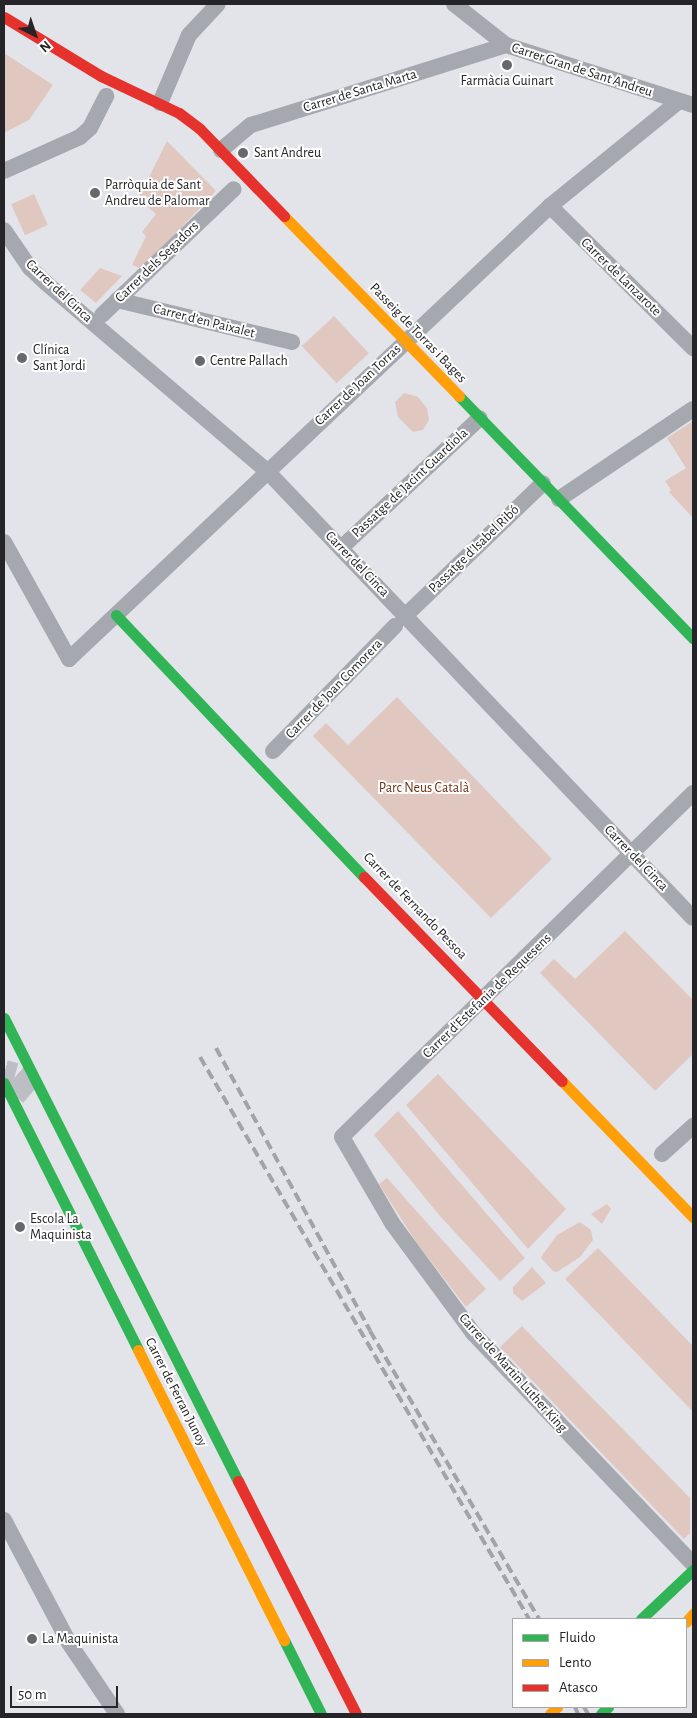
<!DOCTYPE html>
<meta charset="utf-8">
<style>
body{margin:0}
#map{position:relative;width:697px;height:1718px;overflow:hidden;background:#e3e4e9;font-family:"Alegreya Sans",sans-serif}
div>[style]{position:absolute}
.green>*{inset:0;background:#e0c8c0;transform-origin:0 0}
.highway-tunnel>*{height:28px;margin-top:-14px;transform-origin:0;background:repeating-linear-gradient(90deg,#bdbec3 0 28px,transparent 0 42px)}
.street>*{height:16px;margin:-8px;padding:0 8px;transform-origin:8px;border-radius:8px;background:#a6a8b0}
.fast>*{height:11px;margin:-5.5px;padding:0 5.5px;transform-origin:5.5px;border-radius:5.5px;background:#30b455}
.slow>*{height:11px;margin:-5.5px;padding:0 5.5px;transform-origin:5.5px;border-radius:5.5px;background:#ff9f0a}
.jam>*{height:11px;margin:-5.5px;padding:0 5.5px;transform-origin:5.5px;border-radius:5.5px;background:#e5322d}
.rail>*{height:4px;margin-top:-2px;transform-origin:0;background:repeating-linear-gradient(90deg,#a2a3a9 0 10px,transparent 0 15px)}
.dots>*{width:14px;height:14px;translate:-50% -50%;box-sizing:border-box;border:2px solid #fff;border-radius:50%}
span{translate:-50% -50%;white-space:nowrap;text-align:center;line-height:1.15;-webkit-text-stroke:4px #fff;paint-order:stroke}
.street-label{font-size:14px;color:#252529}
.poi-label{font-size:14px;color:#252529}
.left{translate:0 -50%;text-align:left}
.park-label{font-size:14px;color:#703114}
.frame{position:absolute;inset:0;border:5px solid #252529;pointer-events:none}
.legend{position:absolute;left:512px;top:1618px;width:175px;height:90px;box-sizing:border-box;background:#fff;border:1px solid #a8a8a9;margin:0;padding:6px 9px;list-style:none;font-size:15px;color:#252529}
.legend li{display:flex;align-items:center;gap:10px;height:25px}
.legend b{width:25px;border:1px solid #a8a8a9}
.north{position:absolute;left:10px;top:10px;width:50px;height:50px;-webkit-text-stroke:4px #fff;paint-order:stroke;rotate:139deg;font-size:14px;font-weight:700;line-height:20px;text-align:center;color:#252529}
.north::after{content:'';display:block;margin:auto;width:18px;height:22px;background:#252529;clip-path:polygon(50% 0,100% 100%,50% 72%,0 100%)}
.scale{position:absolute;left:10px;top:1686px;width:108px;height:22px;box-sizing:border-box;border:2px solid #252529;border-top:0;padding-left:6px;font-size:15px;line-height:18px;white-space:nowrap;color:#252529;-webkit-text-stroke:4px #fff;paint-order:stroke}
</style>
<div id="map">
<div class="green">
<i style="clip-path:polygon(4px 53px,53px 85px,29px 120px,4px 133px)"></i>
<i style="clip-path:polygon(167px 141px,216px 191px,142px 269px,132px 265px,146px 236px,142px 232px,156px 214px,138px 199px)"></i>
<i style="left:34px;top:194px;width:34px;height:25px;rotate:66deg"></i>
<i style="clip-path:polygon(100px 268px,122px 276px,96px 303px,80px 290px)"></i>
<i style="left:334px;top:316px;width:51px;height:44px;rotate:47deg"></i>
<i style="clip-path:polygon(404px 393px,418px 397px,427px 408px,429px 420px,423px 430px,413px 432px,398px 417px,395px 402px)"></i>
<i style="clip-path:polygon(693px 421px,693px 518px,669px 492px,671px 490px,665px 481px,686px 468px,667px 438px)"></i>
<i style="clip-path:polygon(397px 697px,552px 859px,491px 918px,313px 736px,326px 723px,348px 745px)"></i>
<i style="clip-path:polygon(625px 931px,693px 1000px,693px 1054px,655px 1091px,540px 973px,554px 959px,575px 979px)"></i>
<i style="clip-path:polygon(438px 1074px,566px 1209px,528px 1249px,406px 1105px)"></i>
<i style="clip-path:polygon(398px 1111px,525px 1258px,500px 1281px,439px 1215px,374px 1135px)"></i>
<i style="clip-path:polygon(387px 1178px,486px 1289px,466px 1307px,416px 1242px,379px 1184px)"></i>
<i style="clip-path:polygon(607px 1204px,611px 1209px,602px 1224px,591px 1214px)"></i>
<i style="clip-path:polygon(580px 1222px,591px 1230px,593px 1240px,580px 1257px,557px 1272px,553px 1271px,541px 1258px,543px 1254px,557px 1235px)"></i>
<i style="clip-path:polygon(598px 1248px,693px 1346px,693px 1412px,565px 1279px)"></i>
<i style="clip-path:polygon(532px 1267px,546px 1283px,522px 1301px,513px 1293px,513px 1287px)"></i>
<i style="clip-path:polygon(522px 1326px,690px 1498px,690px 1533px,684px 1539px,500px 1347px)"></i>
</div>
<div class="highway-tunnel">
<i style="left:4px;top:1074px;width:11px;rotate:15deg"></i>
<i style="left:15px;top:1077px;width:23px;rotate:41deg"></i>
</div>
<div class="street">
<i style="left:454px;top:4px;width:66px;rotate:38.3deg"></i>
<i style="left:506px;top:45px;width:196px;rotate:17.8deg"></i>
<i style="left:160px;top:103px;width:74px;rotate:-66.9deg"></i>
<i style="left:189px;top:35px;width:42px;rotate:-46.9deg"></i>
<i style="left:221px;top:150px;width:39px;rotate:-40deg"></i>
<i style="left:251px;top:125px;width:267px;rotate:-17.4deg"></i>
<i style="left:4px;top:171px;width:83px;rotate:-24.1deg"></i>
<i style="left:80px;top:137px;width:13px;rotate:-42deg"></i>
<i style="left:90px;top:128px;width:36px;rotate:-63deg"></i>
<i style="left:550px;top:206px;width:202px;rotate:44.8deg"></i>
<i style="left:4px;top:230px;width:46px;rotate:55.6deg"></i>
<i style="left:30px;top:268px;width:22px;rotate:43deg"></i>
<i style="left:46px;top:283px;width:290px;rotate:40.4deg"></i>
<i style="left:267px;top:471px;width:617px;rotate:46.38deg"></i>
<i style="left:117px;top:300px;width:180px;rotate:13.5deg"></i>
<i style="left:102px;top:315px;width:182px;rotate:-43.7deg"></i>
<i style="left:559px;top:499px;width:161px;rotate:-33.9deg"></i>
<i style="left:4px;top:542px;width:134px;rotate:60.9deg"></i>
<i style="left:69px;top:659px;width:661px;rotate:-43.28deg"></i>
<i style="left:550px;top:206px;width:166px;rotate:-39.1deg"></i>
<i style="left:341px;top:548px;width:190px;rotate:-43.1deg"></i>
<i style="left:406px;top:615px;width:190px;rotate:-43.9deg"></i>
<i style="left:273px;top:751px;width:175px;rotate:-45.7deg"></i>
<i style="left:693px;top:793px;width:491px;rotate:135.6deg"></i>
<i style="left:342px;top:1137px;width:99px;rotate:59.8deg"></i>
<i style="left:392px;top:1223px;width:137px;rotate:53.6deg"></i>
<i style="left:473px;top:1333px;width:319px;rotate:46.4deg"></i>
<i style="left:662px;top:1154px;width:42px;rotate:-42.1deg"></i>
<i style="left:4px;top:1520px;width:139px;rotate:62.1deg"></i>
<i style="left:69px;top:1643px;width:86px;rotate:55.9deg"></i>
</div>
<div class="fast">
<i style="left:459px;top:396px;width:337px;rotate:46deg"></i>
<i style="left:116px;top:615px;width:361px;rotate:46.6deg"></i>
<i style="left:4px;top:1018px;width:519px;rotate:63.19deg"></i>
<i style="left:4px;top:1083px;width:299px;rotate:63.3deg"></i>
<i style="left:641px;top:1619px;width:71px;rotate:-43.3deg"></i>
<i style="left:284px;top:1640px;width:83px;rotate:63.4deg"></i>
<i style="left:601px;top:1714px;width:10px;rotate:-45deg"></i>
</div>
<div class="slow">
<i style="left:284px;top:216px;width:251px;rotate:45.8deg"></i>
<i style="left:562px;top:1081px;width:189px;rotate:46.1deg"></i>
<i style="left:138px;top:1350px;width:325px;rotate:63.3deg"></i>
<i style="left:686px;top:1622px;width:11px;rotate:-49deg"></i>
<i style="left:550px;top:1714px;width:10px;rotate:-45deg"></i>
</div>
<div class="jam">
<i style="left:4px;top:17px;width:114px;rotate:31.3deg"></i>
<i style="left:101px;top:76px;width:86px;rotate:25.4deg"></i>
<i style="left:179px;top:113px;width:26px;rotate:37deg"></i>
<i style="left:200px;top:129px;width:121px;rotate:46deg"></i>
<i style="left:364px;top:877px;width:284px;rotate:45.9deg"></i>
<i style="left:238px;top:1481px;width:261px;rotate:63.1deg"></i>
</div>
<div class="rail">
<i style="left:216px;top:1048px;width:322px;rotate:61.4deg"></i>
<i style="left:370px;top:1331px;width:334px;rotate:59.6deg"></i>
<i style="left:200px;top:1057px;width:651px;rotate:59.65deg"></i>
<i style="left:575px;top:1707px;width:8px;rotate:67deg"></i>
<i style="left:584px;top:1707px;width:8px;rotate:60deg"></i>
</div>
<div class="dots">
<i style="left:507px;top:65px;background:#68686c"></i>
<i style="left:243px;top:153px;background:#68686c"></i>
<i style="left:95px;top:193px;background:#68686c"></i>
<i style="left:22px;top:358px;background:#68686c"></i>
<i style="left:200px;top:361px;background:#68686c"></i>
<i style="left:20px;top:1227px;background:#68686c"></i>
<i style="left:32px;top:1639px;background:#68686c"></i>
</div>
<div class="street-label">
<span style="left:582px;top:70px;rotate:18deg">Carrer Gran de Sant Andreu</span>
<span style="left:360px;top:91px;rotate:-17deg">Carrer de Santa Marta</span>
<span style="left:157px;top:262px;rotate:-44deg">Carrer dels Segadors</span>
<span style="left:621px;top:277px;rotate:44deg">Carrer de Lanzarote</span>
<span style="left:59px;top:291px;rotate:43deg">Carrer del Cinca</span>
<span style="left:204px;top:321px;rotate:14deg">Carrer d'en Paixalet</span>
<span style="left:418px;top:333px;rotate:46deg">Passeig de Torras i Bages</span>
<span style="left:358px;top:385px;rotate:-43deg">Carrer de Joan Torras</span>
<span style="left:410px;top:483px;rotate:-43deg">Passatge de Jacint Guardiola</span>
<span style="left:474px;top:549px;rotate:-44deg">Passatge d'Isabel Ribó</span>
<span style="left:357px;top:564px;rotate:46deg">Carrer del Cinca</span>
<span style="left:334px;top:689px;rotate:-46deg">Carrer de Joan Comorera</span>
<span style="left:636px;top:858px;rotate:46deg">Carrer del Cinca</span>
<span style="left:415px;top:906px;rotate:46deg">Carrer de Fernando Pessoa</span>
<span style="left:487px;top:996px;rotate:-44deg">Carrer d'Estefania de Requesens</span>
<span style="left:513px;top:1373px;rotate:48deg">Carrer de Martin Luther King</span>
<span style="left:176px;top:1392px;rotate:63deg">Carrer de Ferran Junoy</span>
</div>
<div class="poi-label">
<span style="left:507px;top:81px">Farmàcia Guinart</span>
<span class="left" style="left:254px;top:153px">Sant Andreu</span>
<span class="left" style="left:105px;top:193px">Parròquia de Sant<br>Andreu de Palomar</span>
<span class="left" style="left:33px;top:358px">Clínica<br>Sant Jordi</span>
<span class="left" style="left:210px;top:361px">Centre Pallach</span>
<span class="left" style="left:30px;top:1227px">Escola La<br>Maquinista</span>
<span class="left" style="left:42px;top:1639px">La Maquinista</span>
</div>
<div class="park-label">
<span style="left:424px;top:788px">Parc Neus Català</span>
</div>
<div class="frame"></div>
<ul class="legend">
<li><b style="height:6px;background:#30b455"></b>Fluido</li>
<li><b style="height:6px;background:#ff9f0a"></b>Lento</li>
<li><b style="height:6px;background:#e5322d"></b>Atasco</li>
</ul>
<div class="north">N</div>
<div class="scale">50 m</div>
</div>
